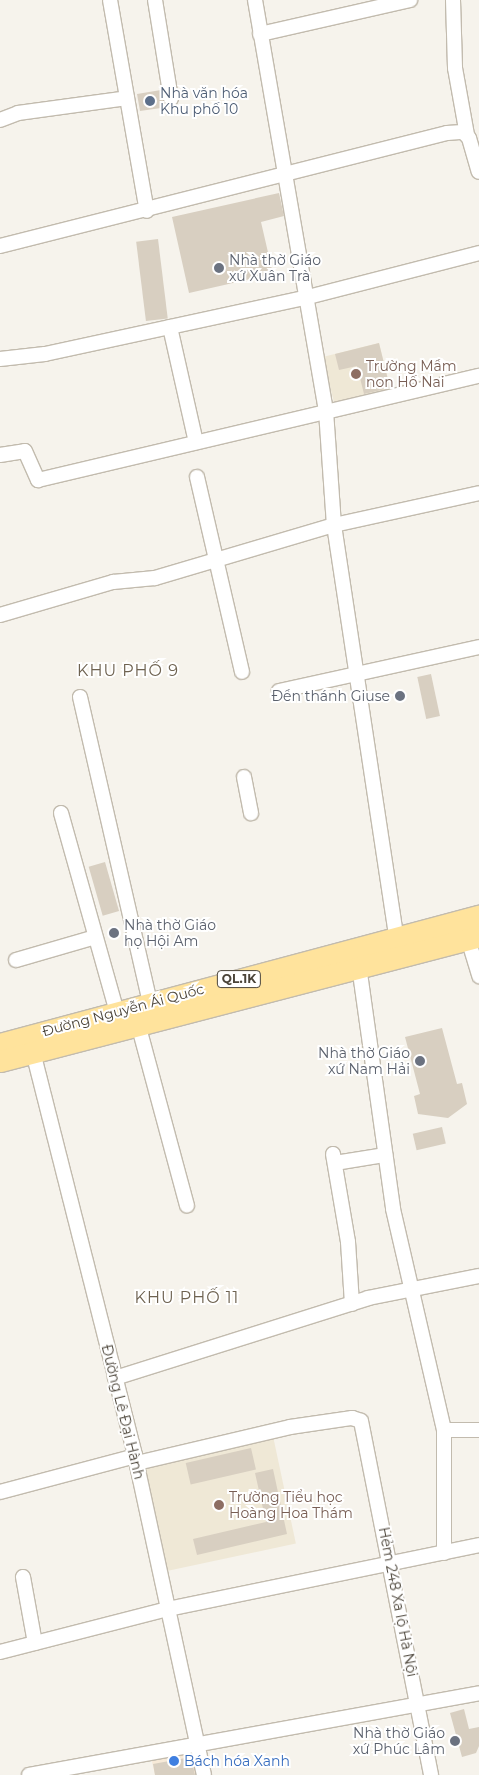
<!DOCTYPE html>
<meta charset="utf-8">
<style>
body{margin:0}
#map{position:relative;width:479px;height:1775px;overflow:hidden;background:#f6f3ec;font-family:Montserrat,sans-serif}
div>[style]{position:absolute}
.commercial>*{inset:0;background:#f7ead8}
.education>*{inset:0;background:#efe8d6;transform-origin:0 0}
.building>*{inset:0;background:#d8cfc1;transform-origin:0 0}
.roads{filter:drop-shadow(1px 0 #c2bbae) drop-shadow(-1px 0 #c2bbae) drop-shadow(0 1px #c2bbae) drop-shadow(0 -1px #c2bbae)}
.minor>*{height:14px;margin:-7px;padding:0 7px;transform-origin:7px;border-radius:7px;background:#fff}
.primary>*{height:21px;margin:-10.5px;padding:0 10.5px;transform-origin:10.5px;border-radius:10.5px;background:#ffe39c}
.dots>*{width:14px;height:14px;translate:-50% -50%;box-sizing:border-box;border:2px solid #fff;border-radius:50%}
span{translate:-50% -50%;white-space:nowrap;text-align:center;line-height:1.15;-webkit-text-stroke:4px #fff;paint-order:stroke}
.shield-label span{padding:1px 4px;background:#fff;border:1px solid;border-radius:4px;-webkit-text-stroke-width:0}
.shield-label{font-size:12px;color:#4b4439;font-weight:700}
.service-label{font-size:14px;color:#4e5e75}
.left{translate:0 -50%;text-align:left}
.worship-label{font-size:14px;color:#5b616d}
.right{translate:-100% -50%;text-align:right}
.education-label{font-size:14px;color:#785e54}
.street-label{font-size:14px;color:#4b4439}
.shop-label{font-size:14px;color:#366cbe}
.quarter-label{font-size:16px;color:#6e6250;letter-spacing:1px}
</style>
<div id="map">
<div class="commercial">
<i style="clip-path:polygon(193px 1749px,199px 1775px,155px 1775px,151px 1757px)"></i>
</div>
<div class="education">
<i style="left:379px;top:343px;width:49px;height:58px;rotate:76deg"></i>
<i style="left:273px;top:1436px;width:110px;height:133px;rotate:78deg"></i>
</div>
<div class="building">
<i style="clip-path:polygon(161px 90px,168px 107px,140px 111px,137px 94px)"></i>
<i style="clip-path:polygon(279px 193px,284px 216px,261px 222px,273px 274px,189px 293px,172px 217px)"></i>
<i style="left:158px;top:239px;width:80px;height:22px;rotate:83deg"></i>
<i style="clip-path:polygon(379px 343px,390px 388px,364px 394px,357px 366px,339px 370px,335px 354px)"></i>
<i style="left:431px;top:674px;width:43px;height:14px;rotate:78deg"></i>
<i style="left:105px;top:862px;width:51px;height:17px;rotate:74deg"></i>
<i style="clip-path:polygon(442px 1028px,457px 1084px,462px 1083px,467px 1104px,448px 1118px,418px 1114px,414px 1096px,420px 1094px,405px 1037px)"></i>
<i style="left:442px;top:1127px;width:17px;height:30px;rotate:77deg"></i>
<i style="left:251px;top:1448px;width:22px;height:67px;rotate:77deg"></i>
<i style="clip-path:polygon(273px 1469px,287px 1534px,197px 1555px,193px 1539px,266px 1522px,255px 1473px)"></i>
<i style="clip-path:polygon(464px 1709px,469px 1729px,479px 1727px,479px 1746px,476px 1753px,462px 1757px,450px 1713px)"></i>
<i style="clip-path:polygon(191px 1757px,195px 1775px,155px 1775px,153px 1764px)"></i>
</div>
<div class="roads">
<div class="minor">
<i style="left:110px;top:0;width:214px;rotate:80.1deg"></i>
<i style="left:155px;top:0;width:100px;rotate:80.8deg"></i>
<i style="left:255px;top:0;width:417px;rotate:80.2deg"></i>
<i style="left:326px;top:411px;width:114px;rotate:86deg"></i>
<i style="left:334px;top:525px;width:417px;rotate:81.4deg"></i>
<i style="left:453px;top:0;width:68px;rotate:88.3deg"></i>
<i style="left:455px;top:68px;width:68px;rotate:79.8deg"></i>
<i style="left:260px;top:34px;width:154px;rotate:-12.8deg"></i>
<i style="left:0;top:120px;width:19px;rotate:-21deg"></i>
<i style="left:18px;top:113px;width:110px;rotate:-7.8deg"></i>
<i style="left:0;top:246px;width:461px;rotate:-14.2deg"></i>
<i style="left:447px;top:133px;width:16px;rotate:-4deg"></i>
<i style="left:463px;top:132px;width:8px;rotate:45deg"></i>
<i style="left:469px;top:138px;width:35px;rotate:74deg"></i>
<i style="left:170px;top:327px;width:118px;rotate:77.3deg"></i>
<i style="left:0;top:359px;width:45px;rotate:-6.3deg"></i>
<i style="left:45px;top:354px;width:269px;rotate:-12.2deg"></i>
<i style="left:308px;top:297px;width:177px;rotate:-14.4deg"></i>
<i style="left:0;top:455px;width:25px;rotate:-9deg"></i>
<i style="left:25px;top:451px;width:32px;rotate:66deg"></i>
<i style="left:38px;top:480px;width:453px;rotate:-13.3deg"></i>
<i style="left:197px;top:477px;width:200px;rotate:77deg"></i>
<i style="left:0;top:615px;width:118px;rotate:-16.3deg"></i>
<i style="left:113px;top:582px;width:42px;rotate:-5.4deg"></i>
<i style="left:155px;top:578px;width:187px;rotate:-16.5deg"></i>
<i style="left:334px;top:525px;width:148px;rotate:-12.4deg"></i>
<i style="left:279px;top:691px;width:205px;rotate:-12.4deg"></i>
<i style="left:80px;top:697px;width:314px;rotate:77.1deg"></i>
<i style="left:244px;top:777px;width:37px;rotate:79deg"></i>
<i style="left:61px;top:813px;width:207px;rotate:74.3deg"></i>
<i style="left:468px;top:939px;width:39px;rotate:73deg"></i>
<i style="left:16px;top:960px;width:82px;rotate:-16.2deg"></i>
<i style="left:359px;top:966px;width:245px;rotate:82deg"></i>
<i style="left:393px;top:1209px;width:227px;rotate:77deg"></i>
<i style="left:444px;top:1430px;width:123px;rotate:90deg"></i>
<i style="left:138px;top:1024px;width:188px;rotate:74.9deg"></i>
<i style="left:33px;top:1052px;width:417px;rotate:75.8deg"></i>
<i style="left:135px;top:1456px;width:326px;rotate:77.8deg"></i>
<i style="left:333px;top:1154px;width:89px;rotate:80.3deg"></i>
<i style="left:348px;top:1242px;width:62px;rotate:86.3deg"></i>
<i style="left:335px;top:1163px;width:51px;rotate:-9.1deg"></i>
<i style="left:115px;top:1378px;width:265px;rotate:-17.5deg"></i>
<i style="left:368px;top:1298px;width:113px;rotate:-11.2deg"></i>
<i style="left:444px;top:1430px;width:35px"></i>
<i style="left:137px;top:1463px;width:157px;rotate:-13.2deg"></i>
<i style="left:290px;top:1427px;width:63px;rotate:-8.3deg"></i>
<i style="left:352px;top:1418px;width:9px;rotate:18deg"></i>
<i style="left:361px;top:1421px;width:361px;rotate:78.8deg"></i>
<i style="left:0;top:1492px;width:140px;rotate:-14.9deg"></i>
<i style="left:23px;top:1577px;width:67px;rotate:79.7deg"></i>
<i style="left:0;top:1652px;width:173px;rotate:-14.4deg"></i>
<i style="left:168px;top:1609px;width:318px;rotate:-11.6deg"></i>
<i style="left:29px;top:1775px;width:457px;rotate:-10.3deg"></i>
</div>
<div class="primary">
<i style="left:0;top:1044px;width:496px;rotate:-15deg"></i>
<i style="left:0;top:1061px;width:495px;rotate:-14.6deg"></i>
</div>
</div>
<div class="dots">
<i style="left:150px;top:101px;background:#5c6f8a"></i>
<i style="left:219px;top:268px;background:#6b7280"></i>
<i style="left:356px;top:374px;background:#8d6e63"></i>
<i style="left:400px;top:696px;background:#6b7280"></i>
<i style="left:114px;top:933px;background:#6b7280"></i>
<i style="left:420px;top:1061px;background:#6b7280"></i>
<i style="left:219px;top:1505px;background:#8d6e63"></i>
<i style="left:455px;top:1741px;background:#6b7280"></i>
<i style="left:174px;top:1761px;background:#3f7fe0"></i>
</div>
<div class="shield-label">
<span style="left:239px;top:979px">QL.1K</span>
</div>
<div class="service-label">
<span class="left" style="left:160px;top:101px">Nhà văn hóa<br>Khu phố 10</span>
</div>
<div class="worship-label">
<span class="left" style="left:229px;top:268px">Nhà thờ Giáo<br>xứ Xuân Trà</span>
<span class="right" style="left:390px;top:696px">Đền thánh Giuse</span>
<span class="left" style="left:124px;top:933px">Nhà thờ Giáo<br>họ Hội Am</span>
<span class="right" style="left:410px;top:1061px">Nhà thờ Giáo<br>xứ Nam Hải</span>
<span class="right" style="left:445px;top:1741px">Nhà thờ Giáo<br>xứ Phúc Lâm</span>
</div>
<div class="education-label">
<span class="left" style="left:366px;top:374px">Trường Mầm<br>non Hố Nai</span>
<span class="left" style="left:229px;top:1505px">Trường Tiểu học<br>Hoàng Hoa Thám</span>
</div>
<div class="street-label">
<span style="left:123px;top:1010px;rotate:-15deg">Đường Nguyễn Ái Quốc</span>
<span style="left:123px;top:1412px;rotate:76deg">Đường Lê Đại Hành</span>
<span style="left:398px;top:1602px;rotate:79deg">Hẻm 248 Xa lộ Hà Nội</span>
</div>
<div class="shop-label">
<span class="left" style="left:184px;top:1761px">Bách hóa Xanh</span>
</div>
<div class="quarter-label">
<span style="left:128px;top:671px">KHU PHỐ 9</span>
<span style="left:187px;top:1298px">KHU PHỐ 11</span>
</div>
</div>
